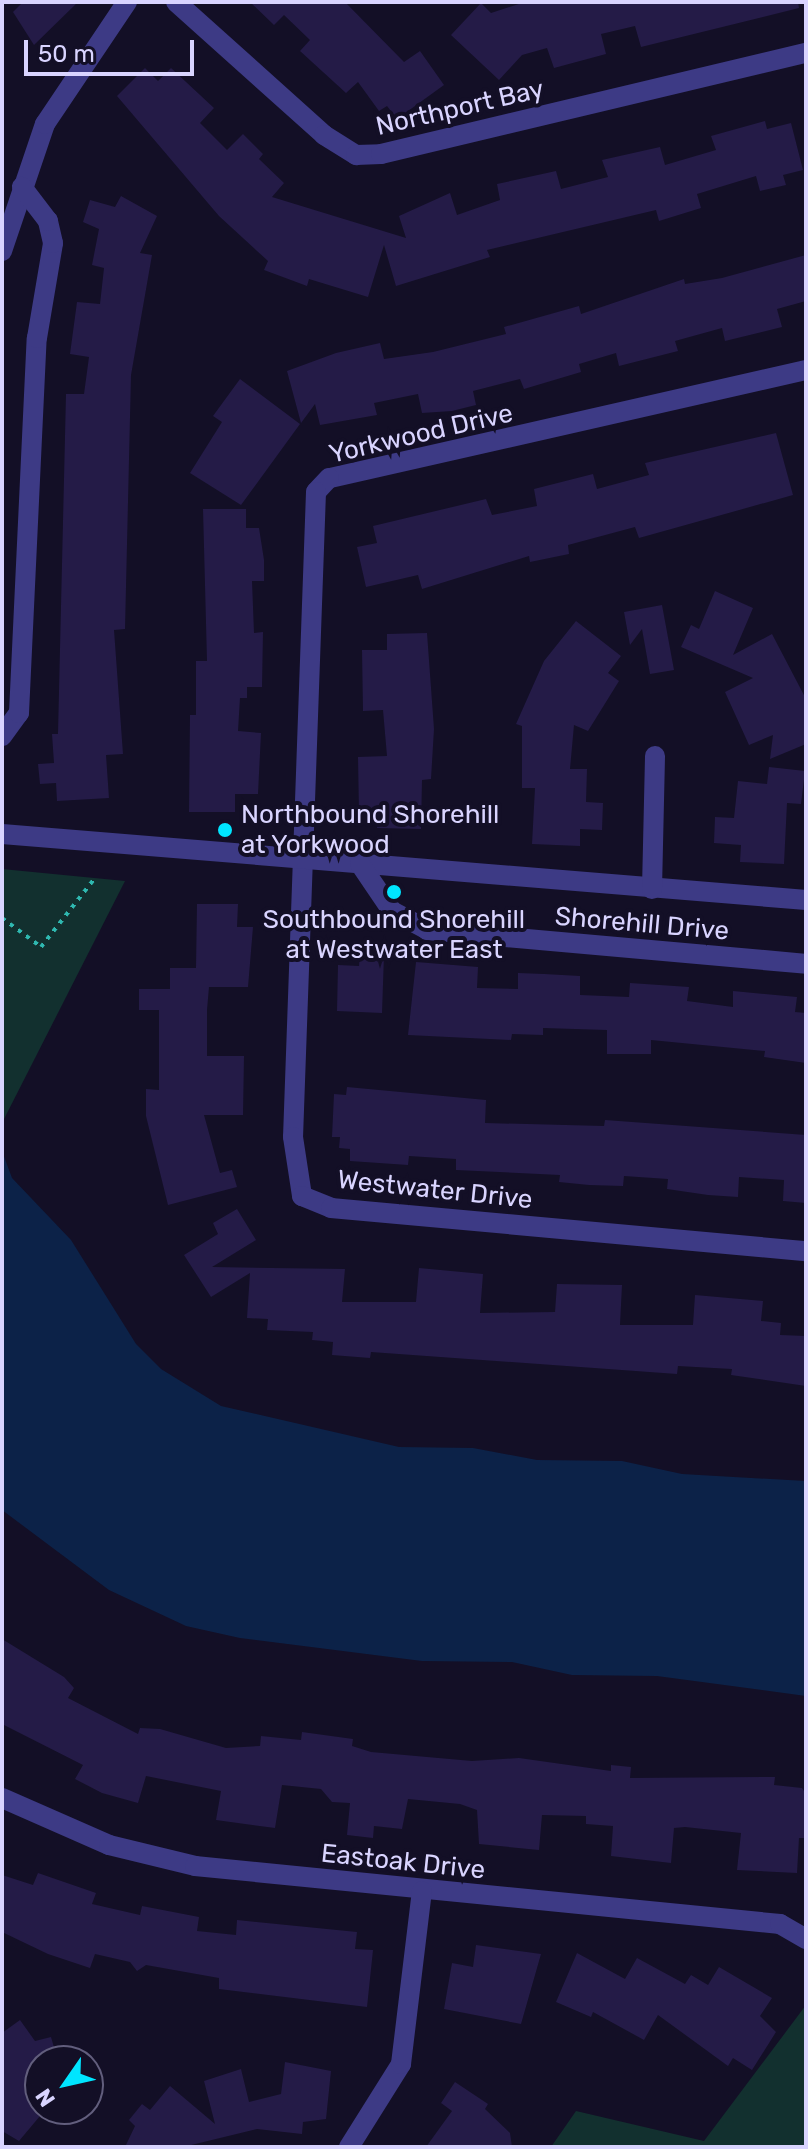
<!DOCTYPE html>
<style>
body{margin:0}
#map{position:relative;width:808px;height:2149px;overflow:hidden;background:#130f26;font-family:Rubik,sans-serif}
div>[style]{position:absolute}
.green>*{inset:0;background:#12302f}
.water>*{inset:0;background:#0c2248}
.building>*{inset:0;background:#241b47}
.path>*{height:4px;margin-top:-2px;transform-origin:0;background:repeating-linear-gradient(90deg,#2fb8b0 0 4px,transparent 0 10px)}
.minor>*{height:20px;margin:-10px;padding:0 10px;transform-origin:10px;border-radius:10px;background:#3d3a85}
.dots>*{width:22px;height:22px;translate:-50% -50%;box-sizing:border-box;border:4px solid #130f26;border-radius:50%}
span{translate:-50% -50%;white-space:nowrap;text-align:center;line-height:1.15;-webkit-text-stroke:8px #130f26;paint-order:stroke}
.street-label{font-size:26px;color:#d9d4ff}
.poi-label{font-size:26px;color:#d9d4ff}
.left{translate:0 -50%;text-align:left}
.frame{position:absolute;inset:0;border:4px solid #d9d4ff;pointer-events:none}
.north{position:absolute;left:24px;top:2045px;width:80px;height:80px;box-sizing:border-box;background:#130f26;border:2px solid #625e7d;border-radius:50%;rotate:236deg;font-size:22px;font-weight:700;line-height:32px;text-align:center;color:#d9d4ff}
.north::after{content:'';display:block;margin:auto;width:28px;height:36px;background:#00e5ff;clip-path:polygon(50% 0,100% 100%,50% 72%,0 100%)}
.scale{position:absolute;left:24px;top:40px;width:170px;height:36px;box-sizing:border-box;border:4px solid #d9d4ff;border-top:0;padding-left:10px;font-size:24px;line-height:28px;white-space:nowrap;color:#d9d4ff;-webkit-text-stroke:6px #130f26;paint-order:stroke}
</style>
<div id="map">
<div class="green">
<i style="clip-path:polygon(2px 869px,125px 881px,2px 1123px)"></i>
<i style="clip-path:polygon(806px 2005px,806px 2147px,551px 2147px,576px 2111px,704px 2141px)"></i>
</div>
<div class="water">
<i style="clip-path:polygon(2px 1151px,12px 1178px,71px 1240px,136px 1344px,161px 1369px,221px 1406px,399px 1447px,473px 1448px,537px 1460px,622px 1461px,682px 1474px,806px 1481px,806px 1696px,657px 1676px,572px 1675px,512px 1662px,422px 1661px,240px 1638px,186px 1626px,109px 1590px,2px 1510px)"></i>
</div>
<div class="building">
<i style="clip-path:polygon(23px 2px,78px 2px,34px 45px,13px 12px)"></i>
<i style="clip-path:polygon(250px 2px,345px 2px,404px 62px,420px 51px,444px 85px,397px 119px,387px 106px,379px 111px,358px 82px,346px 93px,300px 51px,310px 40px,284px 15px,274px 25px)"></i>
<i style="clip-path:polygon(525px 2px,798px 2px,799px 8px,641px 47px,635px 26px,601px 34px,606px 54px,554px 68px,547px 48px,522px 55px,499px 80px,451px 35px,481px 3px,491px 13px)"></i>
<i style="clip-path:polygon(145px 68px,158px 81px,171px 68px,214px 108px,200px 123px,227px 150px,243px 134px,263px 154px,259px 159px,284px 183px,272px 197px,406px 238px,399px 216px,450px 193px,457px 215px,500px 200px,497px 184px,556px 171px,561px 189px,608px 177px,602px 160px,660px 147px,665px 165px,716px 150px,711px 136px,765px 121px,767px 129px,791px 123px,803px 170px,783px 175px,786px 185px,760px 191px,756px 176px,697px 194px,701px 208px,659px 221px,656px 210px,487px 250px,490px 257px,396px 286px,384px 245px,368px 297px,309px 279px,307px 286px,264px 270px,268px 261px,219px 216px,117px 96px)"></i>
<i style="clip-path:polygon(121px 196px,157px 216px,140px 253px,152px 255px,131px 375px,125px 629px,114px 630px,123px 754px,106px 755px,109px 798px,57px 801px,56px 783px,40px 784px,38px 764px,54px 763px,52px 734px,58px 734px,66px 394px,84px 394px,89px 357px,70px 354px,77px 302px,100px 304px,104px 268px,92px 265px,99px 229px,83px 222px,90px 200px,115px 207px)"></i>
<i style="clip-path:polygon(806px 255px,806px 301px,777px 309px,782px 327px,725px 341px,722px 328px,675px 341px,678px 351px,619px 366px,616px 353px,579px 364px,581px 372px,524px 389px,520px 379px,473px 391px,476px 405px,452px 411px,422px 413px,418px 394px,374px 403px,377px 415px,320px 425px,315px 404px,301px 423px,287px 371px,336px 353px,380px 343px,384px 359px,433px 352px,506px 334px,504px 327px,579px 306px,581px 314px,684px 279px,685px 284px,722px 278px)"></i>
<i style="clip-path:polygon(240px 379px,300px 424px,241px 505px,190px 473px,222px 422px,213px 416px)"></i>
<i style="clip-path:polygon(776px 433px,793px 495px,639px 538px,635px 527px,568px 545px,569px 554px,530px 562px,529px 556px,422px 589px,418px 575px,366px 587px,357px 547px,377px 543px,373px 526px,486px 499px,492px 515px,537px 506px,534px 489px,593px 474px,597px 489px,649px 475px,645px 463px)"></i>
<i style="clip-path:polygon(203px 509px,246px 509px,246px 528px,259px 528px,264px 560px,264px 581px,252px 581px,254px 633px,263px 632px,262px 687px,247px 687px,247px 698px,240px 698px,238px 731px,261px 733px,258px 794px,235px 794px,235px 812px,189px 812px,190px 715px,196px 715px,196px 661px,207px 661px)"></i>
<i style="clip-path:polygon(715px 591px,753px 608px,733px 655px,772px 634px,806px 699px,806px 744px,770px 759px,773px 735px,749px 745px,725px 692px,753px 678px,681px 647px,691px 625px,699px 629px)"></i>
<i style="clip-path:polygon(662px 605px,674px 670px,650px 674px,642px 629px,630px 645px,624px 612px)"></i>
<i style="clip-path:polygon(576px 621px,621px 656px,608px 673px,619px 681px,588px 731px,574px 725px,570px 769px,587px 769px,586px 802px,603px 803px,602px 830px,580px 829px,580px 846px,532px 844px,535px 788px,522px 788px,522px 726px,516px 724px,544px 661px)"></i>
<i style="clip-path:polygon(427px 633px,434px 729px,431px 779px,422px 780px,421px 829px,377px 828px,378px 814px,359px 813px,358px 757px,387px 756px,383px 710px,363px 711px,362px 650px,387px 650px,387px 634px)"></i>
<i style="clip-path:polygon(769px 767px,805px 771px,801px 804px,787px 803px,784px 864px,740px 862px,741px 845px,714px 843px,715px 817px,734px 818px,738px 781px,767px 784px)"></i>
<i style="clip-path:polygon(197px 904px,238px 904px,237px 927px,253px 927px,248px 987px,209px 987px,207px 1010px,207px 1056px,244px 1056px,243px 1115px,204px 1115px,220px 1173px,232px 1170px,237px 1187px,168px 1205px,146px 1116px,146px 1089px,159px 1090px,159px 1010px,139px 1010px,139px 989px,170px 989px,170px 968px,196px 968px)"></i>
<i style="clip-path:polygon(360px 954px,384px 955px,382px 1013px,337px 1011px,338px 965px,359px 966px)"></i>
<i style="clip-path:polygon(416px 962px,478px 967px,477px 988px,518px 989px,518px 973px,544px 974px,580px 976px,580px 995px,629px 997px,630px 983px,689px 987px,687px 1001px,733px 1007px,733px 991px,797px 997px,795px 1012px,806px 1013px,806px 1063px,764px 1057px,765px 1051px,651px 1040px,651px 1054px,607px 1054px,607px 1030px,543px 1028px,543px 1035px,512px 1034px,511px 1040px,408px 1035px)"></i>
<i style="clip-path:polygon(347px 1087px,486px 1100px,485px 1123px,604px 1126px,605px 1120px,806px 1135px,806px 1203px,783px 1201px,784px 1180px,739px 1177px,738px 1197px,708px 1195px,667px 1189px,668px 1179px,624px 1176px,623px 1186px,589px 1185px,559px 1182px,560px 1175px,456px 1170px,456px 1159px,409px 1156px,408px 1165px,350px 1161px,350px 1149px,339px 1148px,340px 1137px,332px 1137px,334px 1094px,346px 1095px)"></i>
<i style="clip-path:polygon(237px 1209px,256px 1240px,212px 1267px,345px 1269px,342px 1302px,416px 1302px,419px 1268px,483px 1274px,480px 1313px,555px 1312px,557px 1284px,622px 1285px,620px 1325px,693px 1325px,695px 1295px,763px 1301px,761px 1321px,781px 1323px,780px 1335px,806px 1336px,806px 1386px,731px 1375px,732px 1369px,678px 1366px,677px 1374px,371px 1352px,370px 1358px,332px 1355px,333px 1342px,312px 1340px,313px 1332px,267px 1330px,268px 1319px,247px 1318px,250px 1273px,211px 1297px,184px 1255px,218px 1234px,213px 1223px)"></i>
<i style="clip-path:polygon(2px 1639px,64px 1677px,74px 1688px,68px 1698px,138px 1734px,140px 1728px,160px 1729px,226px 1748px,260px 1746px,261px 1736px,301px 1740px,302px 1732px,353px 1739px,352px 1746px,371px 1752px,472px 1761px,519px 1758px,611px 1771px,611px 1765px,631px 1767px,630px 1778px,775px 1777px,774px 1785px,802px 1788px,806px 1794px,806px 1838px,799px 1838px,797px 1873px,737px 1870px,741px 1833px,685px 1827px,674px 1828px,671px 1863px,611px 1856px,613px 1826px,586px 1824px,586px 1816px,542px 1815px,539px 1850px,479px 1844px,477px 1810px,460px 1804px,408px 1799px,402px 1829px,374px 1826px,373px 1838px,347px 1835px,350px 1803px,332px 1802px,321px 1789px,282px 1785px,275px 1828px,216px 1820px,221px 1791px,146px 1776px,138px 1803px,102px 1793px,75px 1779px,83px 1765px,2px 1724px)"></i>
<i style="clip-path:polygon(38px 1873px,96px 1893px,92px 1904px,140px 1915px,142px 1906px,199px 1917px,197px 1931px,236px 1935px,237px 1920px,357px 1932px,355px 1949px,373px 1950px,367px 2007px,219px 1989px,219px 1978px,146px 1965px,137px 1971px,130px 1962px,95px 1954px,90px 1968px,48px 1954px,2px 1932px,2px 1875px,33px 1885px)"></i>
<i style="clip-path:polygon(476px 1945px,541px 1954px,521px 2024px,444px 2009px,452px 1963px,473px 1967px)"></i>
<i style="clip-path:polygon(577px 1953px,625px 1979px,637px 1958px,685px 1984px,691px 1975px,708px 1985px,719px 1967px,772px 1998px,760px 2016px,776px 2032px,752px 2070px,733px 2058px,728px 2066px,658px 2015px,644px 2040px,593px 2012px,591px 2017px,556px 2002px)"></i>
<i style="clip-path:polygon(20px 2020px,35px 2041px,51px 2037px,58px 2061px,40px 2061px,40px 2116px,19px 2141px,2px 2131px,2px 2033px)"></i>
<i style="clip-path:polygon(285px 2062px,331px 2071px,326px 2119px,303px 2122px,302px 2134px,257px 2129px,183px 2147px,125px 2147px,135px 2126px,129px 2120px,142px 2104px,150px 2110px,170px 2086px,215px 2124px,204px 2081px,241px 2069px,249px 2102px,281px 2094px)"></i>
<i style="clip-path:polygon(455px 2082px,488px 2104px,485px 2109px,510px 2133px,512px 2147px,426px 2147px,452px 2111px,441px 2103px)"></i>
</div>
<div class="path">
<i style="left:2px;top:918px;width:49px;rotate:36.6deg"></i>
<i style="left:41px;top:947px;width:88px;rotate:-52deg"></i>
</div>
<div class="minor">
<i style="left:176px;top:2px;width:199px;rotate:41.9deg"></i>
<i style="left:324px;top:135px;width:38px;rotate:32deg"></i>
<i style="left:356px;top:155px;width:25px;rotate:-2deg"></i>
<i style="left:381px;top:154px;width:437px;rotate:-13.4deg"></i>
<i style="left:2px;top:251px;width:134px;rotate:-71.3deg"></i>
<i style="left:45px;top:124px;width:147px;rotate:-56.1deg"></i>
<i style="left:806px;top:370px;width:489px;rotate:167.2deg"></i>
<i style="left:329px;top:478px;width:19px;rotate:133deg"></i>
<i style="left:316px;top:492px;width:645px;rotate:92.04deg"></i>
<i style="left:293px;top:1137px;width:60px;rotate:81.3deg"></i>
<i style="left:302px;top:1196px;width:31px;rotate:22deg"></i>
<i style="left:331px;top:1208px;width:477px;rotate:5.2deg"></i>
<i style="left:2px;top:736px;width:29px;rotate:-54deg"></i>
<i style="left:19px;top:713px;width:375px;rotate:-87.3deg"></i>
<i style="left:37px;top:338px;width:96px;rotate:-80.4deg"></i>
<i style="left:53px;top:243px;width:23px;rotate:-103deg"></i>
<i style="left:48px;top:221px;width:43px;rotate:-127.4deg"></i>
<i style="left:2px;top:834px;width:807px;rotate:4.69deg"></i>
<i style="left:360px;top:864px;width:57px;rotate:55.8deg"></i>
<i style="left:392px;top:911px;width:40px;rotate:28deg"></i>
<i style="left:427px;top:930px;width:381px;rotate:5.1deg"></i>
<i style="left:652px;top:889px;width:133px;rotate:-88.7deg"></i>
<i style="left:2px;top:1798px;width:117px;rotate:23.7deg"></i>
<i style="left:109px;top:1845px;width:89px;rotate:13.7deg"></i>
<i style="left:195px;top:1866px;width:588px;rotate:5.66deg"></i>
<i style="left:780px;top:1924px;width:30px;rotate:30deg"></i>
<i style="left:349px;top:2147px;width:98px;rotate:-57.9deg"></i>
<i style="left:401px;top:2064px;width:174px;rotate:-83.1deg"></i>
</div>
<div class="dots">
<i style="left:225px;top:830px;background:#00e5ff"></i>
<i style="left:394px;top:892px;background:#00e5ff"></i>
</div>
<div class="street-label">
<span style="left:460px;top:108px;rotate:-13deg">Northport Bay</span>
<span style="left:421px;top:434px;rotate:-13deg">Yorkwood Drive</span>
<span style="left:642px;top:924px;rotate:5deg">Shorehill Drive</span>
<span style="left:435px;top:1190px;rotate:6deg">Westwater Drive</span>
<span style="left:403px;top:1862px;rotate:6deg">Eastoak Drive</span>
</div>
<div class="poi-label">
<span class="left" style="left:241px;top:830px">Northbound Shorehill<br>at Yorkwood</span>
<span style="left:394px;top:935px">Southbound Shorehill<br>at Westwater East</span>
</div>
<div class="frame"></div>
<div class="north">N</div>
<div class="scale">50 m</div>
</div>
